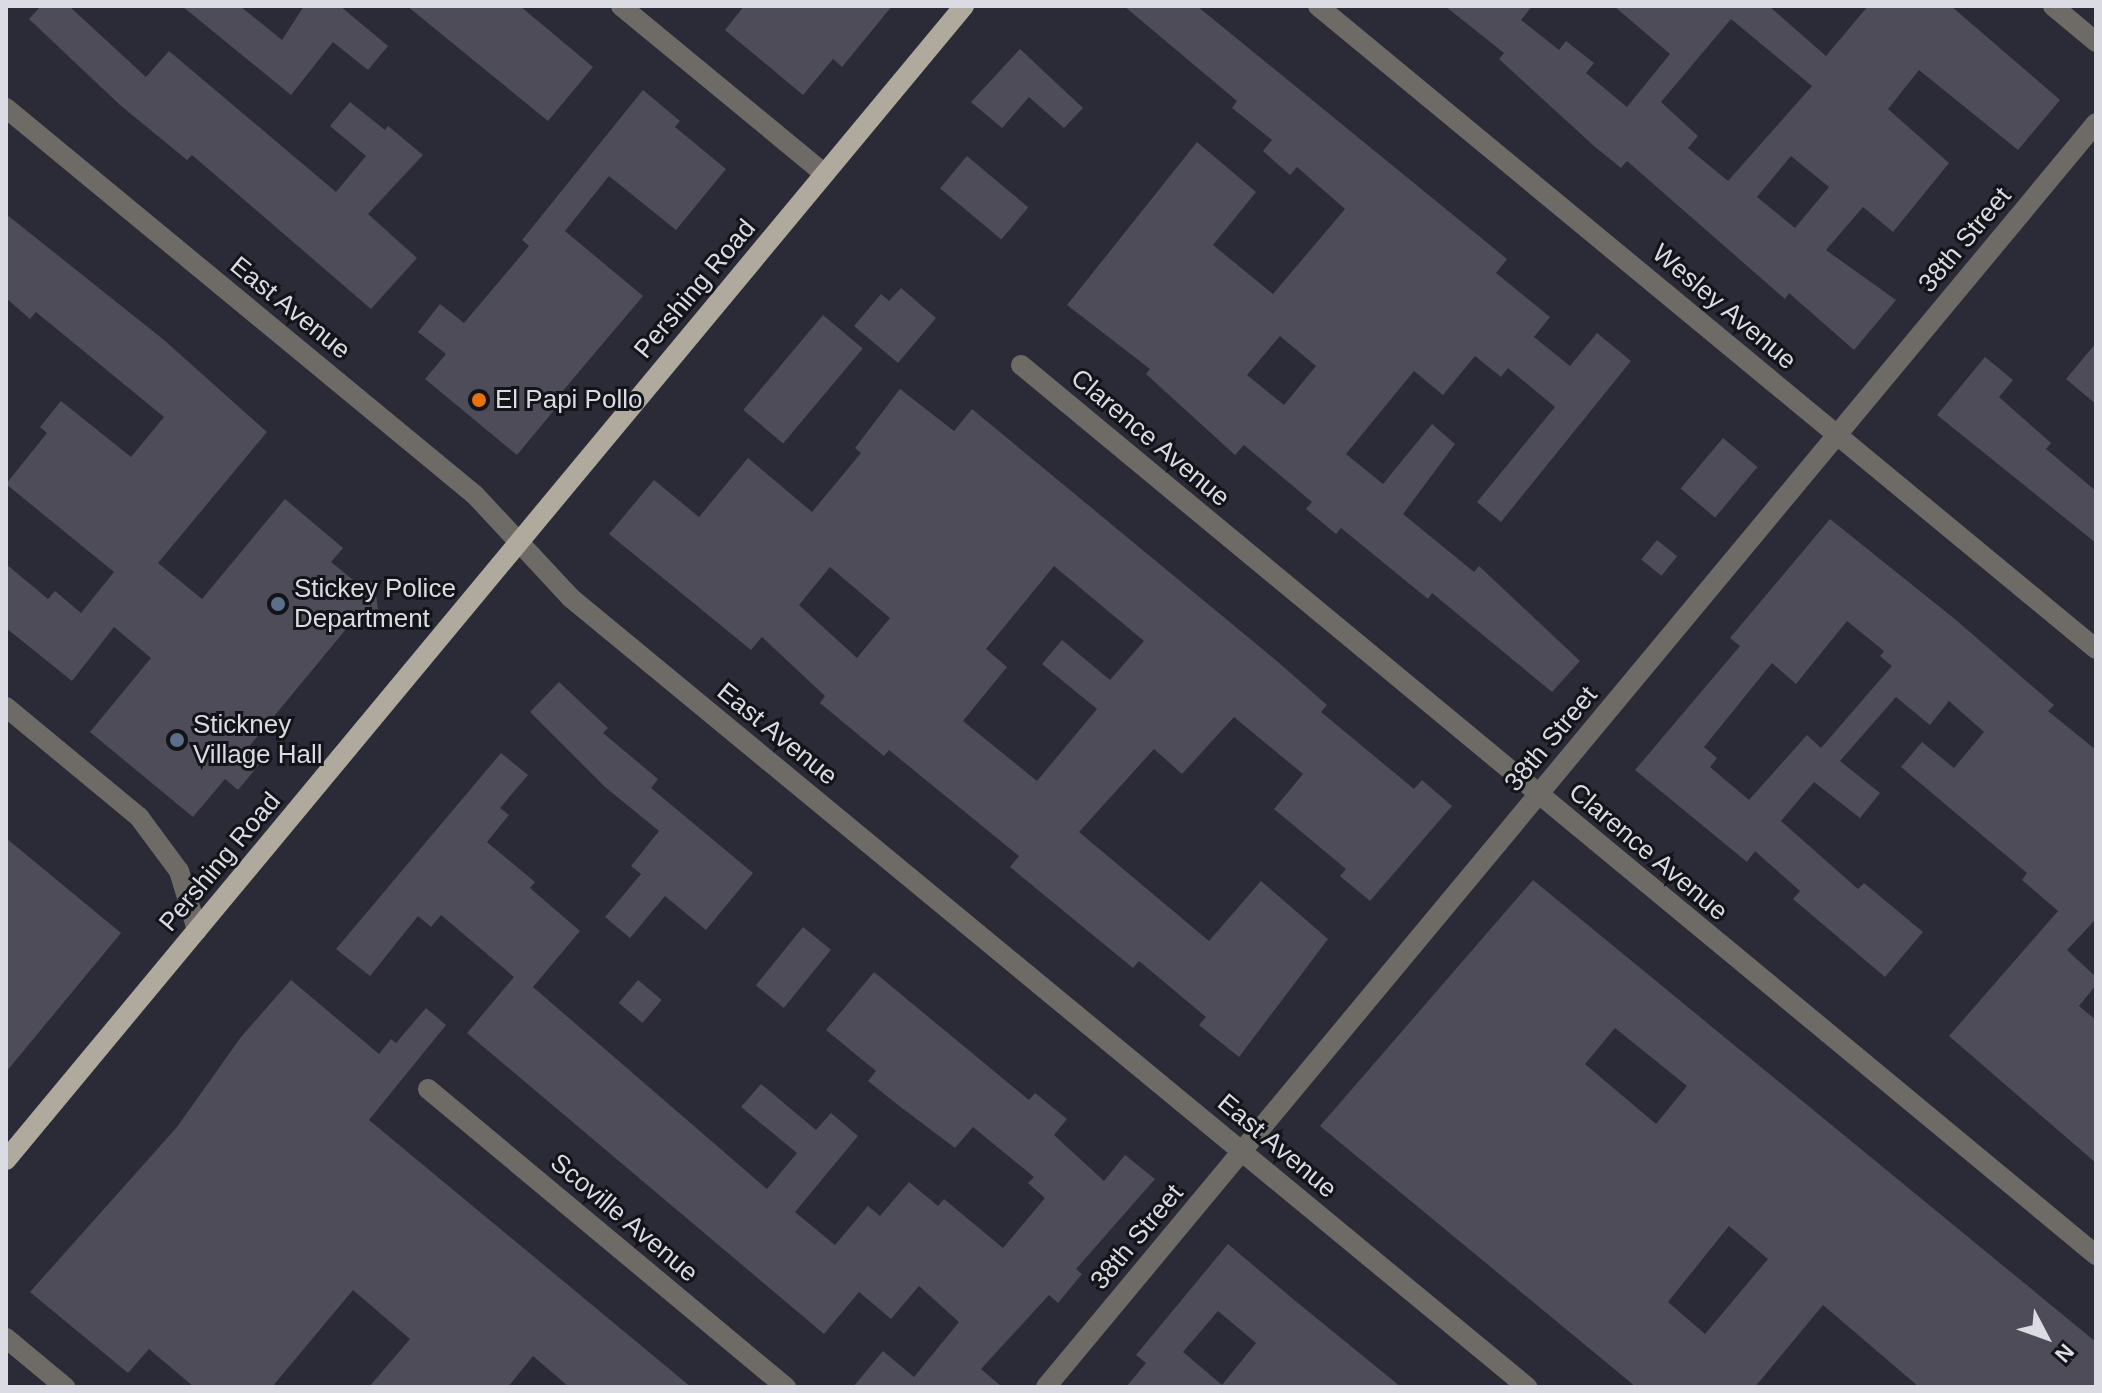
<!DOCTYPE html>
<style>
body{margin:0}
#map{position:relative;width:2102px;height:1393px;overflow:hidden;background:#2a2b36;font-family:Helvetica,sans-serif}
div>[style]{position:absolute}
.building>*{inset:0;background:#4d4c58;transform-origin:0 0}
.minor>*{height:20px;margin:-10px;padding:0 10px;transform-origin:10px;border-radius:10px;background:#6e6b66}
.major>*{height:20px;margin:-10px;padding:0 10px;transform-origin:10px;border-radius:10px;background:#b0a99e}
.dots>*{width:22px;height:22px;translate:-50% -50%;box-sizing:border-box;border:4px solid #131419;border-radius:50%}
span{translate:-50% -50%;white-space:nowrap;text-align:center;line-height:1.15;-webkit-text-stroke:6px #131419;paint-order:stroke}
.street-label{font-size:26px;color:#dbdce3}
.poi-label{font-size:26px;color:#dbdce3}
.left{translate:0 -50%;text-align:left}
.frame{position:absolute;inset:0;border:8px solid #dbdce3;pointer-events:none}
.north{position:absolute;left:2006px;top:1297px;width:80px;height:80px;-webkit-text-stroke:6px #131419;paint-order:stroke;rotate:131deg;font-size:22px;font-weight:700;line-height:32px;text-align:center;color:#dbdce3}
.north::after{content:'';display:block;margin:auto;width:28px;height:36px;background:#dbdce3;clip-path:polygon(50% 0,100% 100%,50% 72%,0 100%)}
</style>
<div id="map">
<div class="building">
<i style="clip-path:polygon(41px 6px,69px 6px,146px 77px,169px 51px,336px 192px,366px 156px,330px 126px,350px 102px,385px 130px,388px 126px,423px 155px,368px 214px,417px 258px,371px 309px,192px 155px,187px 160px,120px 105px,29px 19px)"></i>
<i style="clip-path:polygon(182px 6px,240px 6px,282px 40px,304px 6px,340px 6px,388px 46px,368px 70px,333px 42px,291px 95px)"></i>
<i style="clip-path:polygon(407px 6px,520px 6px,593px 67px,548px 121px)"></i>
<i style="clip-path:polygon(744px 6px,892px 6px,842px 67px,833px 59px,803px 95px,725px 30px)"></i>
<i style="clip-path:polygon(evenodd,1124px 6px,1197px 6px,1507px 259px,1496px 273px,1550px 317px,1534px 337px,1570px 366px,1597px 333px,1631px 361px,1501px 522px,1477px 502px,1555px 407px,1508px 368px,1501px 377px,1475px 356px,1443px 395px,1414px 371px,1346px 454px,1383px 484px,1432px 424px,1455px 444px,1403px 514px,1474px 572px,1479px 566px,1580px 661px,1552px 692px,1432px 593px,1428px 599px,1341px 528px,1336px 534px,1306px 509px,1312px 502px,1244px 445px,1235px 455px,1146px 374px,1150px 369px,1067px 305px,1197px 142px,1256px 192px,1213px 245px,1273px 294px,1345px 209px,1297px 167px,1290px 175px,1263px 151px,1272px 140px,1232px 108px,1237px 101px,1124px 6px,1280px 336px,1316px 366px,1284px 405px,1247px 375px,1280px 336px)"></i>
<i style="clip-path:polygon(evenodd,1445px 6px,1532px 6px,1521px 20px,1559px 50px,1566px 41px,1594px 63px,1586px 73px,1627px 107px,1670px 54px,1614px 6px,1769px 6px,1826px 56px,1868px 6px,1951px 6px,2060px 100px,2018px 150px,1919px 70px,1888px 109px,1949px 163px,1893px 232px,1863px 207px,1826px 250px,1896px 300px,1854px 350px,1789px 293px,1785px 299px,1627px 161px,1621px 168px,1594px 146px,1499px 59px,1504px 53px,1445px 6px,1731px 19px,1812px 86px,1728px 181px,1688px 148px,1698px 136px,1661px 102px,1731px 19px,1445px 6px,1791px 156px,1829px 187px,1795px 228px,1757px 197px,1791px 156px)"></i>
<i style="clip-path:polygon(1020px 49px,1083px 108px,1064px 128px,1029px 97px,1002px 128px,971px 102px)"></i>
<i style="clip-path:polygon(643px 90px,680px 121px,675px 127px,726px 169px,676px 230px,609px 176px,565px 231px,643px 296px,556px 399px,560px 403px,517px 455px,425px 379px,446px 354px,418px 332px,440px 304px,464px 323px,529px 246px,522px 240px)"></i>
<i style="left:967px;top:156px;width:80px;height:42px;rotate:40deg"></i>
<i style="clip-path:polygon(6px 214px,164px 340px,267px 432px,158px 563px,202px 599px,285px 499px,343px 548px,331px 562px,358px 584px,374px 582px,378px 609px,361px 611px,247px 749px,262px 761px,238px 790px,225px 779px,193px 817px,90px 732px,151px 658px,114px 627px,72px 681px,6px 628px,6px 564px,48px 599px,55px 591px,81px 613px,114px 572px,6px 484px,47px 433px,40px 427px,61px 401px,131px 457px,164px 417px,36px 312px,30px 319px,6px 298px)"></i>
<i style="clip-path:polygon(901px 288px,936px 318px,898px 363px,854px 326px,881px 294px,889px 301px)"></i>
<i style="left:823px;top:315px;width:52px;height:124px;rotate:40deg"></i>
<i style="clip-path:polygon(2096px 343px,2096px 404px,2066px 379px)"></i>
<i style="clip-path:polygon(1985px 357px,2013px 380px,1999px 397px,2051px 443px,2046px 449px,2096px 491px,2096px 543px,1937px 415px)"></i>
<i style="clip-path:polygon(evenodd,900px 389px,954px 431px,972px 409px,1278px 662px,1327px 705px,1321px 712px,1414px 789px,1422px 780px,1452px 806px,1370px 901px,1340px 876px,1346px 869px,1274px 809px,1303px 774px,1234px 717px,1182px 774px,1154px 749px,1079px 832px,1209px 941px,1261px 881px,1328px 939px,1239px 1057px,1199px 1025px,1206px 1017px,1139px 961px,1133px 968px,1010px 867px,1019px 856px,889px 750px,884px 756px,820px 703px,825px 696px,762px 637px,751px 650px,609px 534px,654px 480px,699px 517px,748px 458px,812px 512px,861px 453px,855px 448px,900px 389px,1054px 566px,1144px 641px,1110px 680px,1062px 640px,1042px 664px,1097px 709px,1037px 781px,963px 721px,1007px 667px,986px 649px,1054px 566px,900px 389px,830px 567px,890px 618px,857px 658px,799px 605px,830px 567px)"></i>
<i style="left:1723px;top:438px;width:45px;height:66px;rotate:40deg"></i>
<i style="clip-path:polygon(evenodd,1830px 519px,1956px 620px,2054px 705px,2048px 711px,2096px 750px,2096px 919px,2067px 950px,2096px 977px,2096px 985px,2079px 1006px,2096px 1020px,2096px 1163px,1949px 1036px,2058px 911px,2022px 880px,2027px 873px,1901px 767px,1922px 742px,1954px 768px,1984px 732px,1949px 701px,1930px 725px,1896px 697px,1840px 761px,1880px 793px,1860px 818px,1814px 782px,1781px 821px,1858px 889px,1864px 883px,1923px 932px,1885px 977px,1793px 899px,1800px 891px,1755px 851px,1747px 862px,1635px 770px,1740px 646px,1730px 638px,1830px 519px,1847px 621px,1884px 651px,1880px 656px,1892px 666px,1821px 748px,1807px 735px,1749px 800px,1710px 767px,1717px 758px,1704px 747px,1772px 663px,1796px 684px,1847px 621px)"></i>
<i style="left:1657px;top:540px;width:26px;height:25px;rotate:39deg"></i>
<i style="clip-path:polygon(559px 682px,608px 728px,603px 733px,658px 779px,651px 788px,753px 873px,706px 930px,665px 896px,630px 938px,605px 917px,641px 874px,631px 866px,659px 831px,605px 787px,530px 712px)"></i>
<i style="clip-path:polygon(501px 753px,528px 775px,500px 808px,509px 815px,487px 842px,535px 882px,530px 888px,580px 931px,533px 987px,767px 1189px,797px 1153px,741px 1107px,761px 1084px,816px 1130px,831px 1113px,858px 1136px,795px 1212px,835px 1245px,868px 1206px,880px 1216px,909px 1182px,938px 1206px,944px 1199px,1003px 1248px,1045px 1198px,1028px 1183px,1034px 1177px,973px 1127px,955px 1148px,898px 1105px,868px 1081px,876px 1071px,826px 1030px,874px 972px,1029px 1100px,1035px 1093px,1067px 1119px,1054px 1135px,1104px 1181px,1125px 1155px,1155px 1179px,1076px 1269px,1082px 1274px,1058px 1303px,1049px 1295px,981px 1369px,1002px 1387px,853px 1387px,883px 1351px,914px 1377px,959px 1322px,919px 1286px,891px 1319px,859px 1292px,824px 1334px,467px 1033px,514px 977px,441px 915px,431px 927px,418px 916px,370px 976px,336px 949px)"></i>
<i style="clip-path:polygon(6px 838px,121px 933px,6px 1072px)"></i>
<i style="clip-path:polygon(evenodd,1533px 880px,2096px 1342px,2096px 1387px,1919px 1387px,1823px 1305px,1755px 1387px,1636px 1387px,1320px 1126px,1533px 880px,1615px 1028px,1687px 1086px,1656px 1124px,1585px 1064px,1615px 1028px,1533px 880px,1729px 1226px,1768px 1259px,1705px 1334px,1668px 1302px,1729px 1226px)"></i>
<i style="left:803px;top:927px;width:36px;height:75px;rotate:39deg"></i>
<i style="clip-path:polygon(291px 980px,379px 1054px,391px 1039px,396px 1043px,426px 1008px,446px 1025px,369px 1120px,691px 1387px,569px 1387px,533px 1356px,508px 1387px,369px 1387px,410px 1339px,353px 1290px,272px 1387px,194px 1387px,149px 1349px,128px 1373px,30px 1292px,177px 1127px,241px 1037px)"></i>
<i style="left:638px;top:980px;width:31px;height:30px;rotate:40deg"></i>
<i style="clip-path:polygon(evenodd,1228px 1244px,1293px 1299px,1401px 1387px,1126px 1387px,1146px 1363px,1136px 1355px,1228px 1244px,1218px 1311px,1256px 1343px,1222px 1385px,1183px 1352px,1218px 1311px)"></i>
</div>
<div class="minor">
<i style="left:621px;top:6px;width:264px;rotate:39.5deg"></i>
<i style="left:1318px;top:6px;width:1009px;rotate:39.57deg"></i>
<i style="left:2053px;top:6px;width:56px;rotate:39.9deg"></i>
<i style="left:6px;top:108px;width:608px;rotate:39.53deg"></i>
<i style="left:475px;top:495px;width:141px;rotate:47deg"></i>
<i style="left:571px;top:598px;width:1240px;rotate:39.53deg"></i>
<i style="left:1021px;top:365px;width:1396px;rotate:39.62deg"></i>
<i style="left:6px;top:707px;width:173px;rotate:39.6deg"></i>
<i style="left:139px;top:817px;width:67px;rotate:53.5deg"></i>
<i style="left:179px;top:871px;width:62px;rotate:73deg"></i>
<i style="left:428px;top:1089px;width:466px;rotate:39.8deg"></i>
<i style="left:6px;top:1338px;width:77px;rotate:39.7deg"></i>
<i style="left:1046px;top:1387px;width:1643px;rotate:-50.28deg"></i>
</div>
<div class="major">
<i style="left:6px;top:1160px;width:1500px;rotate:-50.3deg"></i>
</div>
<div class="dots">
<i style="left:479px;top:400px;background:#e8710a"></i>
<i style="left:278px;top:604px;background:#5c6f8a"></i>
<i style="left:177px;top:740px;background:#5c6f8a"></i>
</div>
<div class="street-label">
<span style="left:1965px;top:240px;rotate:-50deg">38th Street</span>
<span style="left:695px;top:289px;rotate:-50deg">Pershing Road</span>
<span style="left:1724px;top:307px;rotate:40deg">Wesley Avenue</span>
<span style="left:290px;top:308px;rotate:39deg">East Avenue</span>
<span style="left:1150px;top:438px;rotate:40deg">Clarence Avenue</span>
<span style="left:777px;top:734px;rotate:39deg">East Avenue</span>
<span style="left:1551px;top:739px;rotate:-50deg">38th Street</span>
<span style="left:1648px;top:852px;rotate:40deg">Clarence Avenue</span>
<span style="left:220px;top:862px;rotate:-50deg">Pershing Road</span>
<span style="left:1277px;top:1146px;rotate:40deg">East Avenue</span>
<span style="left:624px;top:1218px;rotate:40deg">Scoville Avenue</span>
<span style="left:1137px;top:1237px;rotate:-50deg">38th Street</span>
</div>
<div class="poi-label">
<span class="left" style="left:495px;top:400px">El Papi Pollo</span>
<span class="left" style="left:294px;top:604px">Stickey Police<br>Department</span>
<span class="left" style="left:193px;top:740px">Stickney<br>Village Hall</span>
</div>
<div class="frame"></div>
<div class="north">N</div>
</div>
